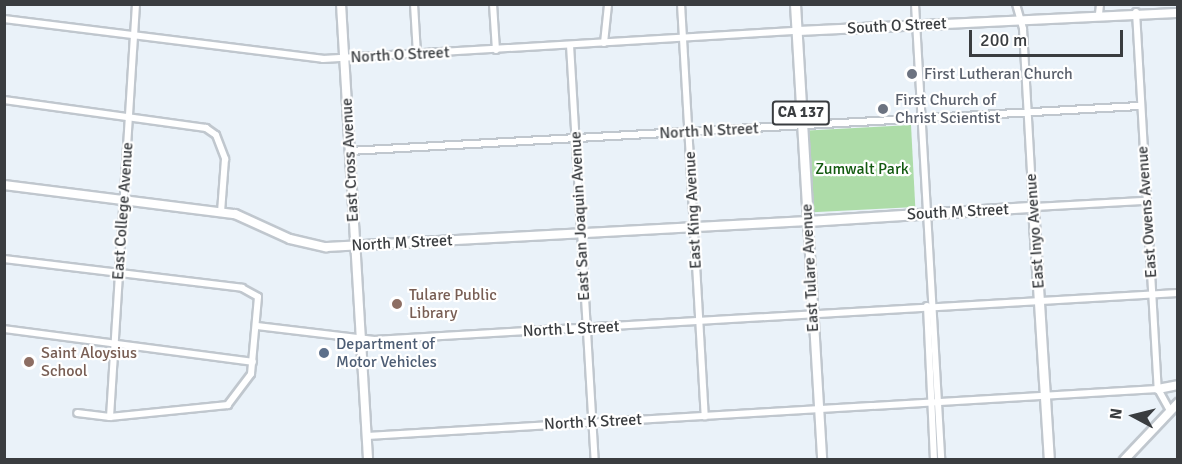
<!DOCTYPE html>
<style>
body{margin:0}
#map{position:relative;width:1182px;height:464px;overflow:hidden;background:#eaf2f9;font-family:Signika,sans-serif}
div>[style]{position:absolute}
.green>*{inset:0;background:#addca8;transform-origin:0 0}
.roads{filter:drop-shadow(2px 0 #c0c7ce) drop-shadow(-2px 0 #c0c7ce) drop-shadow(0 2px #c0c7ce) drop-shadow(0 -2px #c0c7ce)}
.street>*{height:6px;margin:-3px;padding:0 3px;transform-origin:3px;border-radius:3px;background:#fff}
.secondary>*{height:8px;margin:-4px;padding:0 4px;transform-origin:4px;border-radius:4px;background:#fff}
.primary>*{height:9px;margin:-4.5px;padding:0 4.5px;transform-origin:4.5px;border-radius:4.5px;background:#fff}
.dots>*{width:16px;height:16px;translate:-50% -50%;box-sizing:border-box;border:3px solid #fff;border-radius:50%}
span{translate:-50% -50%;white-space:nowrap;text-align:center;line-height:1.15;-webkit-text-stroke:4.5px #fff;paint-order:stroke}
.shield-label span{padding:2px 4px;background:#fff;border:2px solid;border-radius:4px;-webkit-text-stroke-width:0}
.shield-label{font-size:15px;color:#3a3d40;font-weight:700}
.street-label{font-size:16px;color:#3a3d40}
.worship-label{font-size:16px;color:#5b616d}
.left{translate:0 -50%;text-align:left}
.park-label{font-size:16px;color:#135a10}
.education-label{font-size:16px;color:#785e54}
.service-label{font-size:16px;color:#4e5e75}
.frame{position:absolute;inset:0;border:6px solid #3a3d40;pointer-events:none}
.north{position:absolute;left:1104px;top:386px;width:60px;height:60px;-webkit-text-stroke:4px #fff;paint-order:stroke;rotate:277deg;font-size:16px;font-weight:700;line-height:24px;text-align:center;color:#3a3d40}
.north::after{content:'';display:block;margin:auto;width:21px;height:27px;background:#3a3d40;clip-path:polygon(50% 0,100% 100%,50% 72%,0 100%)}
.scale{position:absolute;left:969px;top:30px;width:154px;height:27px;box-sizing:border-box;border:3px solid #3a3d40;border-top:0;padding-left:8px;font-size:18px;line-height:21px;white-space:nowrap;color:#3a3d40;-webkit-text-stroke:4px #fff;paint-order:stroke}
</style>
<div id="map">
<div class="green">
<i style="left:911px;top:125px;width:82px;height:103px;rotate:87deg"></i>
</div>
<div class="roads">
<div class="street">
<i style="left:414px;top:4px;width:50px;rotate:86.6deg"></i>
<i style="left:493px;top:4px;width:46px;rotate:86.3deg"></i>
<i style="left:681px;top:4px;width:413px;rotate:86.7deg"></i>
<i style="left:915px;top:4px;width:457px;rotate:86.7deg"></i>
<i style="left:1016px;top:4px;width:26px;rotate:74deg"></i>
<i style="left:1023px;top:29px;width:178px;rotate:86.8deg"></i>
<i style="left:1033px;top:207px;width:111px;rotate:-3.1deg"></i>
<i style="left:1136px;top:12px;width:378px;rotate:86.7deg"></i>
<i style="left:1158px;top:389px;width:23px;rotate:61deg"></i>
<i style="left:1099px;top:14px;width:10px;rotate:-84deg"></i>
<i style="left:4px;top:19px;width:321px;rotate:7.1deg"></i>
<i style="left:323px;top:59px;width:475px;rotate:-3.4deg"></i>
<i style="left:604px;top:43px;width:39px;rotate:-84deg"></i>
<i style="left:570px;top:45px;width:416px;rotate:86.6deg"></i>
<i style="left:4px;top:100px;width:204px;rotate:7.9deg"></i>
<i style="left:206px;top:128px;width:12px;rotate:35deg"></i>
<i style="left:216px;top:135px;width:26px;rotate:69deg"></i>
<i style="left:225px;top:159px;width:53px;rotate:94.3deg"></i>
<i style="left:349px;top:151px;width:792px;rotate:-3.26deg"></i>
<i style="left:4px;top:259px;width:240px;rotate:6.9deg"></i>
<i style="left:242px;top:288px;width:18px;rotate:29deg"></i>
<i style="left:258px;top:297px;width:77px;rotate:95.2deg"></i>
<i style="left:251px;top:374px;width:39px;rotate:127deg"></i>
<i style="left:228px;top:405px;width:119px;rotate:174.2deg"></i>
<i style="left:110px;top:417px;width:33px;rotate:-173deg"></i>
<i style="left:927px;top:306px;width:154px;rotate:87.4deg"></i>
<i style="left:257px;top:326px;width:118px;rotate:6.8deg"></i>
<i style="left:374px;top:340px;width:805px;rotate:-3.35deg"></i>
<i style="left:4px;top:329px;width:251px;rotate:7.5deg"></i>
<i style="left:110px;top:417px;width:414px;rotate:-86.4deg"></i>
<i style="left:367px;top:436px;width:792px;rotate:-3.4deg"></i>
</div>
<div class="secondary">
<i style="left:341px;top:4px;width:457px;rotate:86.6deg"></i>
<i style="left:797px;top:31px;width:381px;rotate:-2.7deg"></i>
<i style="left:4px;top:185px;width:233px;rotate:7.2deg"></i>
<i style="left:235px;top:214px;width:60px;rotate:24.4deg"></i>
<i style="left:290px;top:239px;width:37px;rotate:13deg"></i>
<i style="left:326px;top:247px;width:483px;rotate:-3.1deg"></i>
<i style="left:808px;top:221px;width:239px;rotate:86.6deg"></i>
<i style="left:1158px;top:389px;width:20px;rotate:-11deg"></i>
<i style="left:1124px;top:460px;width:79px;rotate:-46.5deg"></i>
</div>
<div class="primary">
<i style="left:795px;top:4px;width:217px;rotate:86.6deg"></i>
<i style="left:808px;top:221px;width:225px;rotate:-3.6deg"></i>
<i style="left:1033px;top:207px;width:254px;rotate:86.4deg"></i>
</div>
</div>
<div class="dots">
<i style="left:912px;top:74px;background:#6b7280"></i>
<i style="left:883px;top:109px;background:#6b7280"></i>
<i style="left:397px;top:304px;background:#8d6e63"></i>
<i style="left:324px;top:353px;background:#5c6f8a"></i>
<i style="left:29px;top:362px;background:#8d6e63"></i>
</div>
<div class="shield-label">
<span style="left:801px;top:113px">CA 137</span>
</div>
<div class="street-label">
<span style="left:897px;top:26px;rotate:-3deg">South O Street</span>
<span style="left:400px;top:55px;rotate:-3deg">North O Street</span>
<span style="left:709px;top:131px;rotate:-3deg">North N Street</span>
<span style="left:350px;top:160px;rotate:-93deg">East Cross Avenue</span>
<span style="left:693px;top:210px;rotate:-93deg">East King Avenue</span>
<span style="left:123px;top:211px;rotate:-86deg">East College Avenue</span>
<span style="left:958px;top:212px;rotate:-3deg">South M Street</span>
<span style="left:1147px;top:212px;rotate:-94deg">East Owens Avenue</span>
<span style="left:580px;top:216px;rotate:-93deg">East San Joaquin Avenue</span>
<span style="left:1035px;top:231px;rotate:-94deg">East Inyo Avenue</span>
<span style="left:402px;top:243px;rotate:-3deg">North M Street</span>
<span style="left:810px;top:268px;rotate:-93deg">East Tulare Avenue</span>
<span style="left:571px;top:329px;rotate:-3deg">North L Street</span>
<span style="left:593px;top:422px;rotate:-3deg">North K Street</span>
</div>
<div class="worship-label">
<span class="left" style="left:924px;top:74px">First Lutheran Church</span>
<span class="left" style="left:895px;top:109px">First Church of<br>Christ Scientist</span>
</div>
<div class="park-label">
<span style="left:862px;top:169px">Zumwalt Park</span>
</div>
<div class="education-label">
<span class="left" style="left:409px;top:304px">Tulare Public<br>Library</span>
<span class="left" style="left:41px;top:362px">Saint Aloysius<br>School</span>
</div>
<div class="service-label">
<span class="left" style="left:336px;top:353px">Department of<br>Motor Vehicles</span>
</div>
<div class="frame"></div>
<div class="north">N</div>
<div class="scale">200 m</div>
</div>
